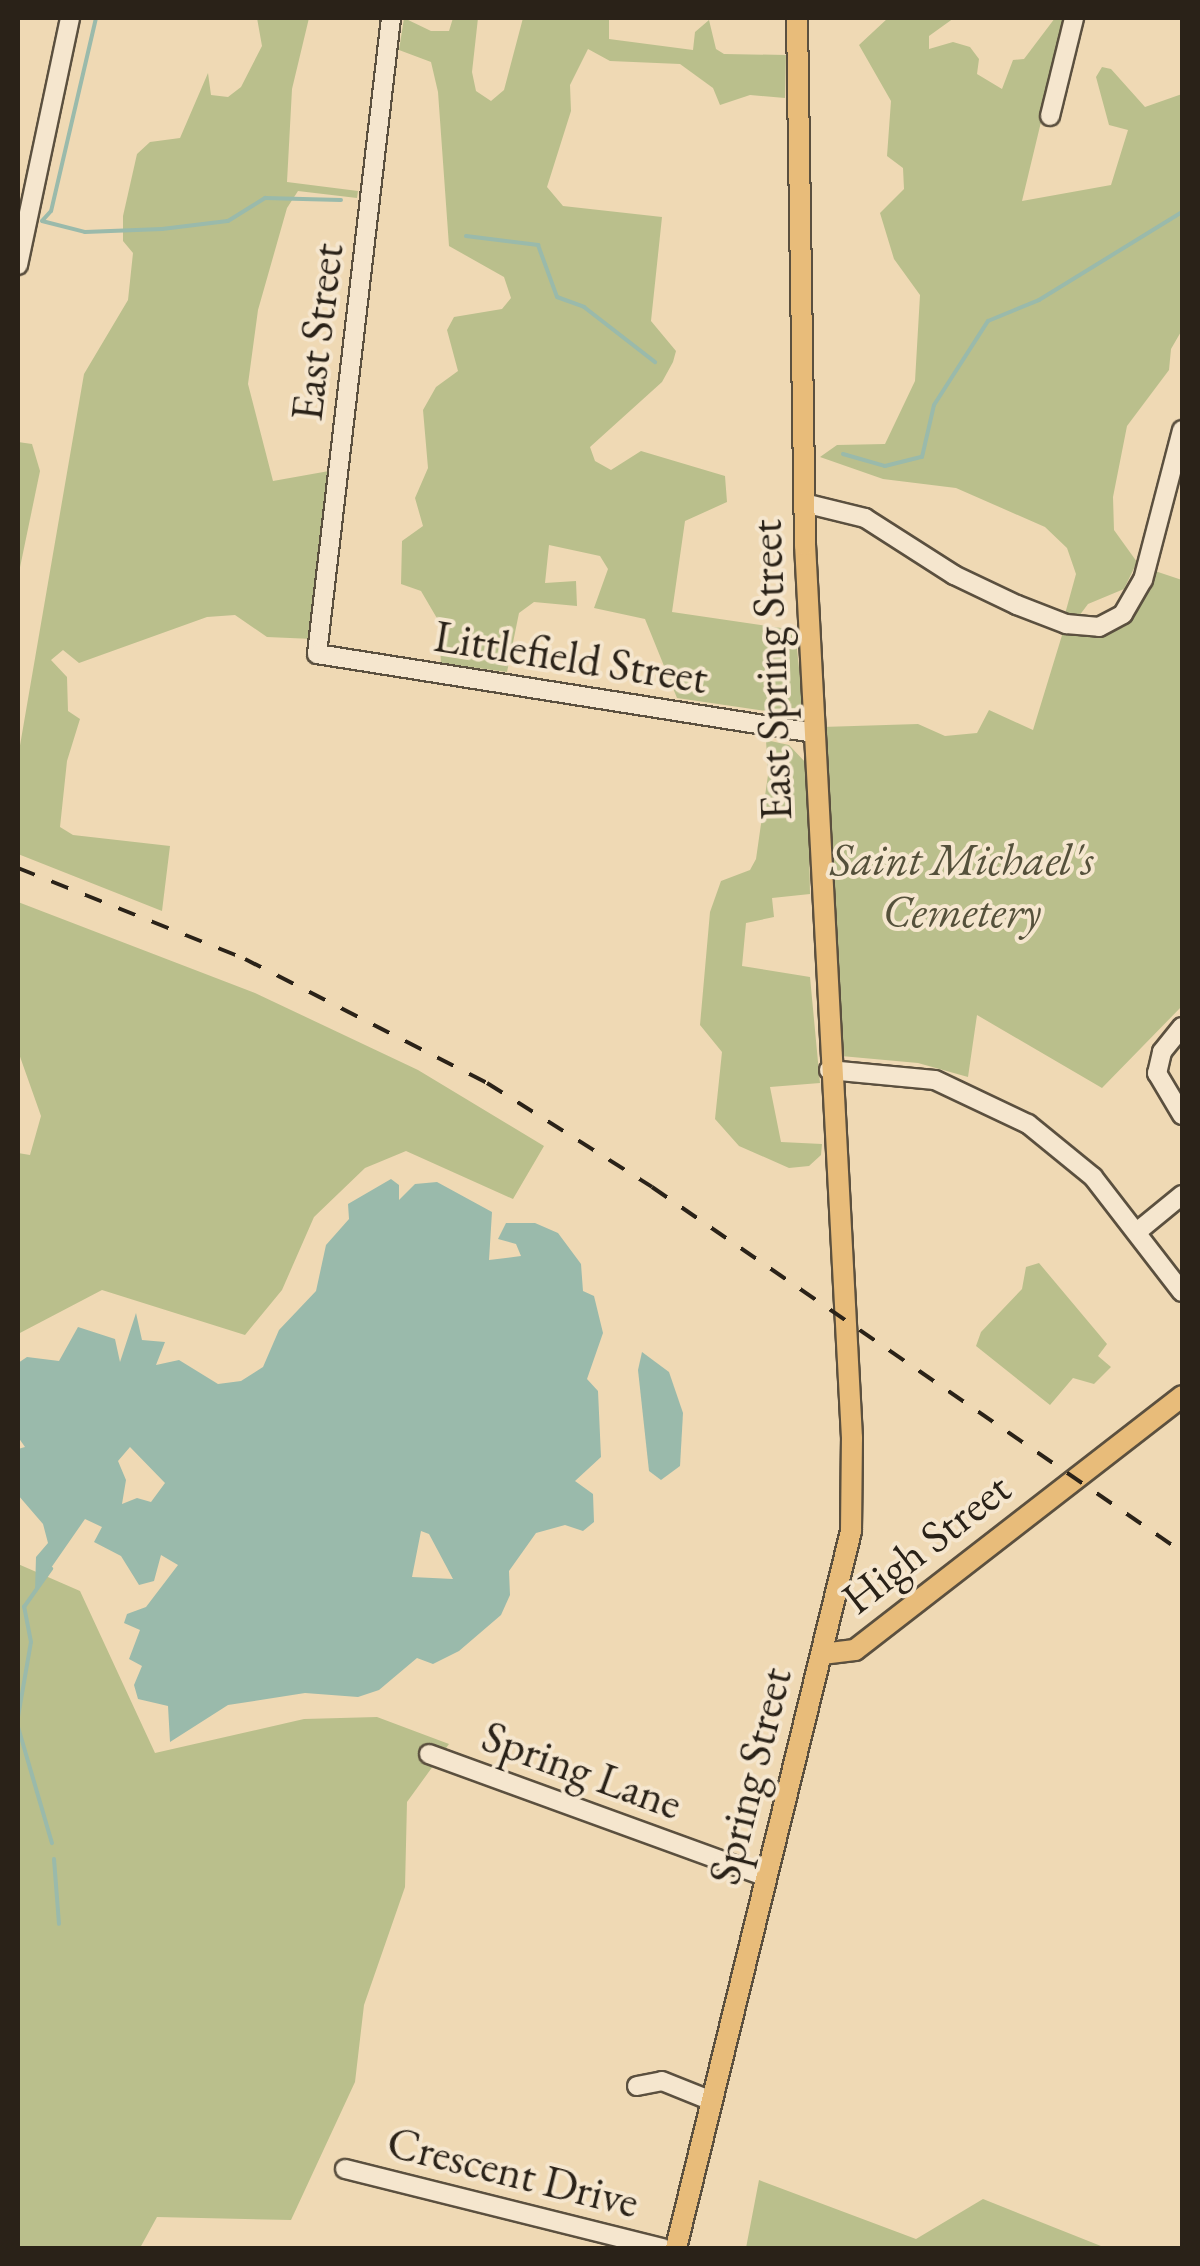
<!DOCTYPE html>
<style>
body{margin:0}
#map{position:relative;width:1200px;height:2266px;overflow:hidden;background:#efd9b4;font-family:"EB Garamond",serif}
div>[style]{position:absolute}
.green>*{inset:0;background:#babf8c}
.water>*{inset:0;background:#9abaab}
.stream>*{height:4px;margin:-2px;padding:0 2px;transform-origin:2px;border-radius:2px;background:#9abaab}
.roads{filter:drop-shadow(2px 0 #5b503f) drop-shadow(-2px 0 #5b503f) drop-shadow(0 2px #5b503f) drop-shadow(0 -2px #5b503f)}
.minor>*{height:18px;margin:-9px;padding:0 9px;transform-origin:9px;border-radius:9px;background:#f5e6ce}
.major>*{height:20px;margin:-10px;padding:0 10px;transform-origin:10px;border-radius:10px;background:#e8bc7a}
.rail>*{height:4px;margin-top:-2px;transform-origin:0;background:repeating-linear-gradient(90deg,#2a2218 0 18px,transparent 0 36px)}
span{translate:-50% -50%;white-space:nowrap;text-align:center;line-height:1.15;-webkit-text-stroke:8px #f5e6ce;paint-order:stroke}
.street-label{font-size:45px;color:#2a2218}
.park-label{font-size:45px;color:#55513b;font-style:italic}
.frame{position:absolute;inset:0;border:20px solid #2a2218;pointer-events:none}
</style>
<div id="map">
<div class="green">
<i style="clip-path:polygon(257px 18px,309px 18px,292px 89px,287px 182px,358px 191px,357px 198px,298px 191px,287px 208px,258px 310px,248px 384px,273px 481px,329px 471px,313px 639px,267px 637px,235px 615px,207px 617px,79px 663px,63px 650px,51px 660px,67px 677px,68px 711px,80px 719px,67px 761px,60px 827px,73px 835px,170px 846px,162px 911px,18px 854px,18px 757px,84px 374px,128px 300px,133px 253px,123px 241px,123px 216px,137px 154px,150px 142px,180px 138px,208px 73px,211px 95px,228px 97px,241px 87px,262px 46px)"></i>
<i style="clip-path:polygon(404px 18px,431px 31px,449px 31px,453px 18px,478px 18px,472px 72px,476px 91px,491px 101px,504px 90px,523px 18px,609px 18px,609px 39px,693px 50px,695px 32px,709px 20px,716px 49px,724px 54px,786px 55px,785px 98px,750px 95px,720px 105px,713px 88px,680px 64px,610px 61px,588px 49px,570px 85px,571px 111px,547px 187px,563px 206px,662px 217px,651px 321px,676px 351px,673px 362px,662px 382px,590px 447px,595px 461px,611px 470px,641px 451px,725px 476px,727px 502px,685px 521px,672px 612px,795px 630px,803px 706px,794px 715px,677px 698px,645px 619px,594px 608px,608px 569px,600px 556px,549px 545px,545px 583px,576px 581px,577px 606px,534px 602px,519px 613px,507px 672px,441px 663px,438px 620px,421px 591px,401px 584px,402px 541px,423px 526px,415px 498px,428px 468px,423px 410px,436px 387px,458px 371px,447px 330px,454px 317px,502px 309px,511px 298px,504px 277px,449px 246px,438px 92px,431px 62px,399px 50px)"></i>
<i style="clip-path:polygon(888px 18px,954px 18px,929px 36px,929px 49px,953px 42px,970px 47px,979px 59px,977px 74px,1002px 89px,1013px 60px,1024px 59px,1055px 18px,1066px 18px,1022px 201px,1111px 185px,1128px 130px,1109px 125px,1096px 77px,1102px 67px,1111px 69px,1145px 107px,1182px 94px,1182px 330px,1171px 349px,1169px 370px,1127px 426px,1113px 497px,1114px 530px,1137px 562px,1124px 589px,1088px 604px,1079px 616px,1065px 614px,1076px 574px,1067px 548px,1045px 527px,956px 488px,883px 479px,820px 457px,837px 445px,885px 444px,915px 381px,920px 295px,894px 259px,880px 213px,904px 189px,903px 168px,887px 156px,891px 101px,859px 45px)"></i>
<i style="clip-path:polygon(18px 442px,32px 444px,40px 471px,18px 577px)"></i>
<i style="clip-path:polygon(1155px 571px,1182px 580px,1182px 1006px,1102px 1088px,977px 1015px,968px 1077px,918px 1063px,841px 1056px,822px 727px,918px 724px,945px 736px,977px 733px,989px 710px,1033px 730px,1063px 632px,1092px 637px,1124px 627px)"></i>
<i style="clip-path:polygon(766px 740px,789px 745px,806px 763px,808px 792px,810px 894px,772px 898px,774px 917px,746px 923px,742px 966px,810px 977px,820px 1083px,770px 1087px,781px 1142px,822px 1144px,821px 1155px,809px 1166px,789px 1168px,739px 1146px,715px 1119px,722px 1052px,700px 1025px,710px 912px,721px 881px,750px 870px,756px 859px,768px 775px)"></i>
<i style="clip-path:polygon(18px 902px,255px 993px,418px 1070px,544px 1146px,513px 1199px,406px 1151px,365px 1168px,314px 1217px,282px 1290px,245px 1335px,102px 1290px,18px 1334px,18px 1153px,30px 1155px,41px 1116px,18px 1051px)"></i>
<i style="clip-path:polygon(1039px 1263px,1107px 1344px,1098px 1356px,1111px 1367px,1094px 1384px,1073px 1378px,1050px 1405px,976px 1346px,981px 1332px,1022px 1289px,1026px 1267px)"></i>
<i style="clip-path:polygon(18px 1564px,80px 1591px,155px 1753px,304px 1719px,377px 1717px,449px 1744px,407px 1802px,405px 1887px,364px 2005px,355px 2082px,291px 2220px,157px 2217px,140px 2248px,18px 2248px)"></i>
<i style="clip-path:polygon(759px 2180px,916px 2239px,983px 2199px,1106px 2248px,746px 2248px)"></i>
</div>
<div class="water">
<i style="clip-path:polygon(evenodd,391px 1179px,399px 1185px,399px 1200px,415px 1184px,437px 1182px,492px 1212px,489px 1260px,521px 1256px,516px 1244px,498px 1239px,506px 1223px,535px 1223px,558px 1233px,581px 1264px,583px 1291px,594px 1296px,603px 1333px,587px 1379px,598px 1391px,601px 1457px,575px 1481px,593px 1494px,594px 1522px,583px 1531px,565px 1525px,536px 1533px,509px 1571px,510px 1595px,501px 1615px,459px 1651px,433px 1664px,417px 1658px,379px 1690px,358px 1697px,305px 1693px,228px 1705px,170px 1742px,168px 1706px,138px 1699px,134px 1685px,142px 1666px,129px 1659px,140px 1630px,124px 1623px,127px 1614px,146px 1607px,178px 1565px,161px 1555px,154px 1581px,139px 1585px,121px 1556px,94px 1542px,102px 1527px,85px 1519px,35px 1591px,36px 1557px,48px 1543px,43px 1524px,18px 1495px,18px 1449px,25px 1447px,18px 1437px,18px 1363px,27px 1357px,59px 1361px,78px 1327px,115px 1339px,120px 1362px,136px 1313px,142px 1340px,165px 1342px,156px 1365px,179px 1360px,218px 1384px,241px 1381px,263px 1367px,279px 1330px,316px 1291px,326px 1245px,349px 1219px,348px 1204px,391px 1179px,130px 1447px,165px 1483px,151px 1502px,137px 1498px,122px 1504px,126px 1480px,118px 1461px,130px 1447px,391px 1179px,421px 1531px,429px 1534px,453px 1579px,412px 1577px,421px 1531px)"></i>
<i style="clip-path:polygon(642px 1352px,669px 1372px,683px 1413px,680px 1466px,661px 1480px,649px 1471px,638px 1370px)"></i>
</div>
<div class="stream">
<i style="left:96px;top:18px;width:198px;rotate:103.1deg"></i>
<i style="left:51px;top:211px;width:13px;rotate:132deg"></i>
<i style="left:42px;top:221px;width:44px;rotate:14.3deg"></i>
<i style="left:85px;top:232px;width:77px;rotate:-2.2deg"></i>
<i style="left:162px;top:229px;width:66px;rotate:-6.9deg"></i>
<i style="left:228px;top:221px;width:44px;rotate:-31.9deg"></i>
<i style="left:265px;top:198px;width:76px;rotate:1.5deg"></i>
<i style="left:466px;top:236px;width:73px;rotate:7.1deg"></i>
<i style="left:538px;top:245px;width:55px;rotate:69.9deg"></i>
<i style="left:557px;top:297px;width:29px;rotate:20deg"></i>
<i style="left:584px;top:307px;width:90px;rotate:37.8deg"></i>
<i style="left:843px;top:454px;width:44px;rotate:15.9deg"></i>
<i style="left:885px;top:466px;width:38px;rotate:-14deg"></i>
<i style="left:922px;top:457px;width:53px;rotate:-77deg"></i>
<i style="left:934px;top:405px;width:100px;rotate:-57.3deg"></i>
<i style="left:988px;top:321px;width:55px;rotate:-22.4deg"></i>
<i style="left:1039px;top:300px;width:168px;rotate:-31.6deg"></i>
<i style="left:18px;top:1717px;width:76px;rotate:-80.2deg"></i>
<i style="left:31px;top:1642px;width:36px;rotate:-101deg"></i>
<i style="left:24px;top:1607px;width:47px;rotate:-54.6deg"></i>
<i style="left:18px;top:1727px;width:121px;rotate:73.7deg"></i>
<i style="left:54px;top:1859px;width:65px;rotate:85.6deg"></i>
</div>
<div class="roads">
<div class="minor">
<i style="left:391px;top:18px;width:640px;rotate:96.64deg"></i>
<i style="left:317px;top:654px;width:503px;rotate:9.03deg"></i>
<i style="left:1050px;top:116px;width:101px;rotate:-76.2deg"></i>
<i style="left:18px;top:265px;width:252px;rotate:-78.1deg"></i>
<i style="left:804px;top:503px;width:63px;rotate:13.8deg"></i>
<i style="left:865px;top:518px;width:106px;rotate:32.6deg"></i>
<i style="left:954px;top:575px;width:70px;rotate:25.5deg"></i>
<i style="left:1017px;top:605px;width:53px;rotate:21.2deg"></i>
<i style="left:1066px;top:624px;width:33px;rotate:5deg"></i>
<i style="left:1099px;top:627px;width:27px;rotate:-28deg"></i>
<i style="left:1123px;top:614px;width:39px;rotate:-60deg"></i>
<i style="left:1143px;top:580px;width:155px;rotate:-75.4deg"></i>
<i style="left:1182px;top:1027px;width:32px;rotate:129deg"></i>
<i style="left:1162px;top:1052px;width:22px;rotate:103deg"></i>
<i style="left:1157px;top:1073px;width:49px;rotate:59.2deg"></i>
<i style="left:829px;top:1070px;width:106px;rotate:5.4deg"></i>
<i style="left:935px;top:1080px;width:103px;rotate:25.3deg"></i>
<i style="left:1028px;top:1124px;width:84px;rotate:39.2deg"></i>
<i style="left:1093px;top:1177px;width:145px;rotate:52.3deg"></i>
<i style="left:1138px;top:1231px;width:57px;rotate:-39.3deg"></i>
<i style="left:429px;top:1754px;width:357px;rotate:20deg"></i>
<i style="left:637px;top:2086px;width:25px;rotate:-11deg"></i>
<i style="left:662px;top:2081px;width:54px;rotate:21.8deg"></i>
<i style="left:345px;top:2169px;width:328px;rotate:14deg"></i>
</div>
<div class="major">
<i style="left:822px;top:1654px;width:33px;rotate:-7deg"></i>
<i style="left:855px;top:1650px;width:414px;rotate:-37.8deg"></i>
<i style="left:676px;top:2248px;width:738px;rotate:-76.28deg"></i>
<i style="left:851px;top:1531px;width:93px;rotate:-89.4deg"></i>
<i style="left:852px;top:1438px;width:894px;rotate:-93.01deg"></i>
<i style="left:805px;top:545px;width:527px;rotate:-90.87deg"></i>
</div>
</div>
<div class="rail">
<i style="left:18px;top:868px;width:245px;rotate:21.8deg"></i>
<i style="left:245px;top:959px;width:272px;rotate:27.1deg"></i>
<i style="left:487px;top:1083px;width:195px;rotate:32.2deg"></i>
<i style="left:652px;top:1187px;width:644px;rotate:34.55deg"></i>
</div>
<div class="street-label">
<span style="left:317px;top:332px;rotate:-83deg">East Street</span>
<span style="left:571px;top:657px;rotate:9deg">Littlefield Street</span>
<span style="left:771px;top:670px;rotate:-92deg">East Spring Street</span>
<span style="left:926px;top:1543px;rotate:-38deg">High Street</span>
<span style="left:582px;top:1770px;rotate:20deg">Spring Lane</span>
<span style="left:750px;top:1776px;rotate:-76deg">Spring Street</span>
<span style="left:513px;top:2172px;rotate:14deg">Crescent Drive</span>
</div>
<div class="park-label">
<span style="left:962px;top:886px">Saint Michael's<br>Cemetery</span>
</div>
<div class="frame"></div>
</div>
